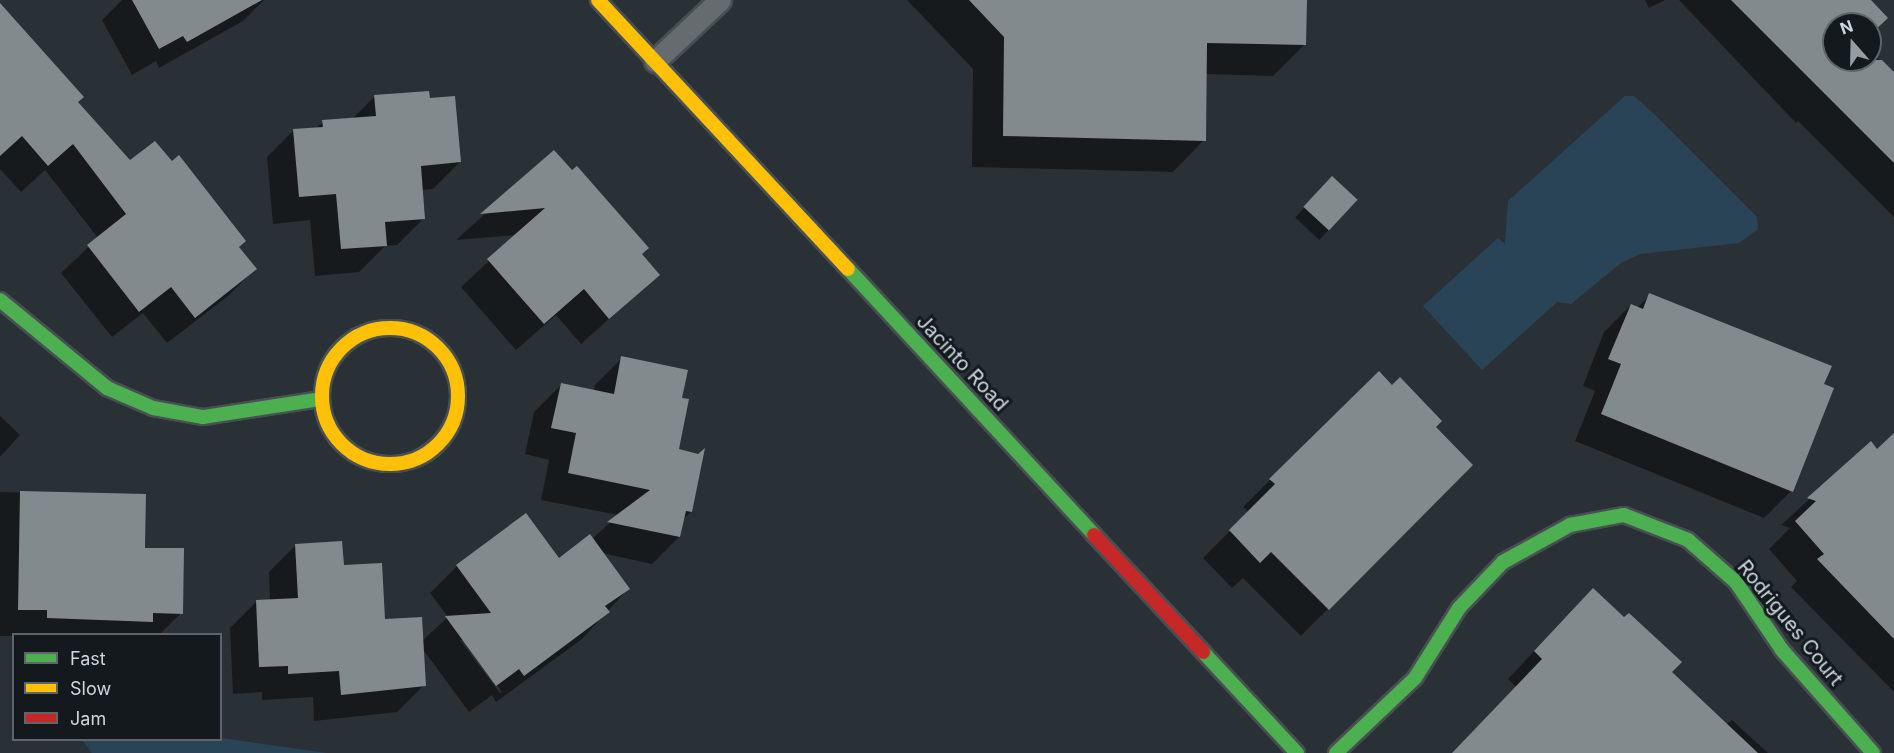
<!DOCTYPE html>
<style>
body{margin:0}
#map{position:relative;width:1894px;height:753px;overflow:hidden;background:#2a3136;font-family:Inter,sans-serif}
div>[style]{position:absolute}
.green>*{inset:0;background:#2a4457}
.shadow>*{inset:0;background:#0007;transform-origin:0 0}
.building>*{inset:0;background:#838a8e;transform-origin:0 0}
.roads{filter:drop-shadow(2px 0 #484f53) drop-shadow(-2px 0 #484f53) drop-shadow(0 2px #484f53) drop-shadow(0 -2px #484f53)}
.lane>*{height:21px;margin:-10.5px;padding:0 10.5px;transform-origin:10.5px;border-radius:10.5px;background:#656b6f}
.fast>*{height:14px;margin:-7px;padding:0 7px;transform-origin:7px;border-radius:7px;background:#4caf50}
.slow>*{height:14px;margin:-7px;padding:0 7px;transform-origin:7px;border-radius:7px;background:#ffc107}
.slow>.ring{margin:-7px;padding:0;box-sizing:content-box;background:none;border:14px solid #ffc107;border-radius:50%}
.jam>*{height:14px;margin:-7px;padding:0 7px;transform-origin:7px;border-radius:7px;background:#c62828}
span{translate:-50% -50%;white-space:nowrap;text-align:center;line-height:1.15;-webkit-text-stroke:6px #13191d;paint-order:stroke}
.street-label{font-size:20px;color:#cfd7dd}
.legend{position:absolute;left:12px;top:633px;width:210px;height:108px;box-sizing:border-box;background:#13191d;border:2px solid #5e656a;margin:0;padding:8px 10px;list-style:none;font-size:18px;color:#cfd7dd}
.legend li{display:flex;align-items:center;gap:12px;height:30px}
.legend b{width:30px;border:2px solid #5e656a}
.north{position:absolute;left:1822px;top:12px;width:60px;height:60px;box-sizing:border-box;background:#13191d;border:2px solid #5e656a;border-radius:50%;rotate:340deg;font-size:16px;font-weight:700;line-height:24px;text-align:center;color:#cfd7dd}
.north::after{content:'';display:block;margin:auto;width:21px;height:27px;background:#959da3;clip-path:polygon(50% 0,100% 100%,50% 72%,0 100%)}
</style>
<div id="map">
<div class="green">
<i style="clip-path:polygon(1625px 96px,1634px 96px,1652px 112px,1757px 217px,1758px 229px,1739px 243px,1640px 254px,1621px 263px,1571px 304px,1557px 302px,1482px 370px,1423px 306px,1498px 238px,1505px 244px,1508px 201px)"></i>
<i style="clip-path:polygon(221px 738px,327px 753px,92px 753px,82px 740px)"></i>
</div>
<div class="shadow">
<i style="clip-path:polygon(122px 0,264px 0,243px 21px,159px 68px,156px 61px,132px 75px,102px 20px)"></i>
<i style="clip-path:polygon(907px 0,1305px 0,1305px 44px,1273px 76px,1205px 74px,1204px 140px,1173px 172px,972px 167px,973px 69px)"></i>
<i style="clip-path:polygon(1645px 0,1665px 0,1649px 8px)"></i>
<i style="clip-path:polygon(1679px 0,1869px 0,1886px 18px,1870px 34px,1870px 24px,1834px 24px,1834px 60px,1870px 60px,1870px 50px,1894px 75px,1894px 217px,1798px 121px,1796px 123px)"></i>
<i style="clip-path:polygon(0 17px,130px 162px,238px 248px,255px 269px,228px 296px,167px 343px,143px 313px,112px 337px,61px 273px,98px 238px,45px 170px,21px 192px,0 169px)"></i>
<i style="clip-path:polygon(374px 97px,429px 100px,460px 162px,433px 189px,421px 190px,424px 218px,397px 245px,385px 246px,359px 272px,315px 276px,310px 220px,273px 224px,267px 157px,294px 130px,315px 129px,323px 122px,352px 119px)"></i>
<i style="clip-path:polygon(554px 152px,658px 275px,581px 344px,556px 315px,516px 350px,461px 287px,517px 235px,456px 240px)"></i>
<i style="left:1332px;top:178px;width:33px;height:54px;rotate:43deg"></i>
<i style="clip-path:polygon(1650px 295px,1822px 385px,1791px 491px,1764px 518px,1575px 441px,1595px 391px,1583px 386px,1604px 332px,1631px 305px,1637px 308px)"></i>
<i style="clip-path:polygon(evenodd,622px 358px,680px 399px,677px 450px,691px 512px,682px 520px,679px 537px,652px 564px,602px 553px,628px 589px,582px 639px,496px 702px,492px 695px,469px 712px,422px 648px,424px 685px,397px 712px,314px 721px,313px 697px,262px 700px,262px 692px,233px 694px,230px 628px,257px 601px,270px 601px,269px 572px,296px 545px,343px 567px,384px 621px,422px 641px,448px 617px,430px 593px,457px 566px,559px 560px,592px 539px,618px 515px,541px 500px,549px 460px,525px 454px,534px 412px,561px 385px,594px 391px,595px 385px,622px 358px,460px 640px,464px 640px,502px 692px,500px 693px,460px 640px)"></i>
<i style="clip-path:polygon(0 416px,20px 435px,0 457px)"></i>
<i style="clip-path:polygon(1894px 441px,1894px 692px,1791px 587px,1797px 581px,1769px 549px,1790px 528px,1781px 525px,1871px 443px,1877px 451px)"></i>
<i style="clip-path:polygon(1471px 465px,1301px 636px,1243px 578px,1232px 588px,1203px 558px,1249px 512px,1243px 507px,1270px 480px)"></i>
<i style="clip-path:polygon(0 492px,144px 496px,143px 549px,181px 613px,160px 634px,0 636px)"></i>
<i style="clip-path:polygon(1566px 617px,1670px 672px,1726px 725px,1732px 720px,1768px 753px,1453px 753px,1516px 687px,1508px 679px)"></i>
</div>
<div class="building">
<i style="clip-path:polygon(132px 0,262px 0,187px 42px,183px 36px,159px 49px)"></i>
<i style="clip-path:polygon(969px 0,1307px 0,1306px 45px,1207px 43px,1206px 141px,1003px 136px,1004px 37px)"></i>
<i style="clip-path:polygon(1731px 0,1871px 0,1888px 18px,1870px 35px,1870px 24px,1834px 24px,1834px 60px,1882px 60px,1894px 72px,1894px 163px)"></i>
<i style="clip-path:polygon(0 3px,84px 97px,78px 102px,130px 160px,155px 141px,172px 161px,179px 155px,246px 241px,239px 247px,257px 269px,195px 318px,171px 287px,139px 312px,87px 245px,126px 214px,73px 144px,48px 166px,22px 136px,0 156px)"></i>
<i style="clip-path:polygon(429px 91px,430px 98px,455px 96px,461px 162px,421px 166px,425px 219px,385px 222px,387px 246px,341px 249px,336px 194px,299px 197px,293px 129px,323px 127px,322px 120px,376px 116px,374px 95px)"></i>
<i style="clip-path:polygon(554px 150px,572px 170px,577px 166px,649px 248px,642px 254px,660px 275px,609px 319px,584px 289px,544px 324px,487px 259px,545px 208px,480px 214px)"></i>
<i style="left:1332px;top:176px;width:35px;height:42px;rotate:43deg"></i>
<i style="clip-path:polygon(1649px 293px,1832px 366px,1824px 384px,1834px 388px,1793px 492px,1601px 414px,1621px 364px,1608px 359px,1631px 304px,1643px 309px)"></i>
<i style="clip-path:polygon(621px 356px,688px 370px,682px 398px,689px 399px,679px 449px,698px 454px,705px 448px,692px 512px,686px 511px,680px 537px,607px 522px,650px 490px,568px 473px,576px 433px,551px 428px,561px 383px,614px 394px)"></i>
<i style="clip-path:polygon(1379px 371px,1392px 385px,1400px 377px,1442px 421px,1436px 427px,1473px 465px,1329px 610px,1271px 552px,1260px 563px,1229px 530px,1275px 484px,1269px 479px)"></i>
<i style="clip-path:polygon(1894px 433px,1894px 639px,1817px 559px,1824px 554px,1795px 521px,1816px 501px,1807px 498px,1871px 441px,1877px 449px)"></i>
<i style="clip-path:polygon(20px 491px,146px 494px,145px 548px,184px 548px,183px 614px,153px 613px,153px 622px,47px 618px,47px 610px,18px 610px)"></i>
<i style="clip-path:polygon(526px 513px,559px 558px,590px 534px,630px 589px,605px 606px,610px 612px,524px 676px,519px 669px,496px 686px,445px 616px,491px 613px,456px 565px)"></i>
<i style="clip-path:polygon(342px 541px,344px 565px,382px 563px,385px 619px,422px 617px,426px 686px,341px 695px,339px 671px,288px 674px,288px 666px,259px 667px,256px 600px,298px 598px,295px 544px)"></i>
<i style="clip-path:polygon(1593px 588px,1624px 617px,1629px 613px,1682px 662px,1672px 672px,1758px 753px,1452px 753px,1542px 659px,1534px 651px)"></i>
</div>
<div class="roads">
<div class="lane">
<i style="left:655px;top:61px;width:89px;rotate:-43.2deg"></i>
</div>
<div class="fast">
<i style="left:848px;top:269px;width:362px;rotate:47.2deg"></i>
<i style="left:0;top:300px;width:139px;rotate:39.4deg"></i>
<i style="left:107px;top:388px;width:50px;rotate:23.5deg"></i>
<i style="left:153px;top:408px;width:51px;rotate:10.2deg"></i>
<i style="left:203px;top:417px;width:118px;rotate:-8.7deg"></i>
<i style="left:1203px;top:652px;width:138px;rotate:47.1deg"></i>
<i style="left:1336px;top:753px;width:109px;rotate:-43.5deg"></i>
<i style="left:1415px;top:678px;width:83px;rotate:-57.8deg"></i>
<i style="left:1459px;top:608px;width:64px;rotate:-46.3deg"></i>
<i style="left:1503px;top:562px;width:77px;rotate:-28.9deg"></i>
<i style="left:1570px;top:525px;width:55px;rotate:-10.5deg"></i>
<i style="left:1624px;top:515px;width:69px;rotate:21.3deg"></i>
<i style="left:1688px;top:540px;width:64px;rotate:41.2deg"></i>
<i style="left:1736px;top:582px;width:82px;rotate:55.9deg"></i>
<i style="left:1782px;top:650px;width:137px;rotate:48.5deg"></i>
</div>
<div class="slow">
<i style="left:598px;top:0;width:367px;rotate:47.1deg"></i>
<i class="ring" style="left:322px;top:328px;width:122px;height:122px"></i>
</div>
<div class="jam">
<i style="left:1094px;top:535px;width:160px;rotate:47deg"></i>
</div>
</div>
<div class="street-label">
<span style="left:962px;top:363px;rotate:47deg">Jacinto Road</span>
<span style="left:1790px;top:623px;rotate:51deg">Rodrigues Court</span>
</div>
<ul class="legend">
<li><b style="height:8px;background:#4caf50"></b>Fast</li>
<li><b style="height:8px;background:#ffc107"></b>Slow</li>
<li><b style="height:8px;background:#c62828"></b>Jam</li>
</ul>
<div class="north">N</div>
</div>
